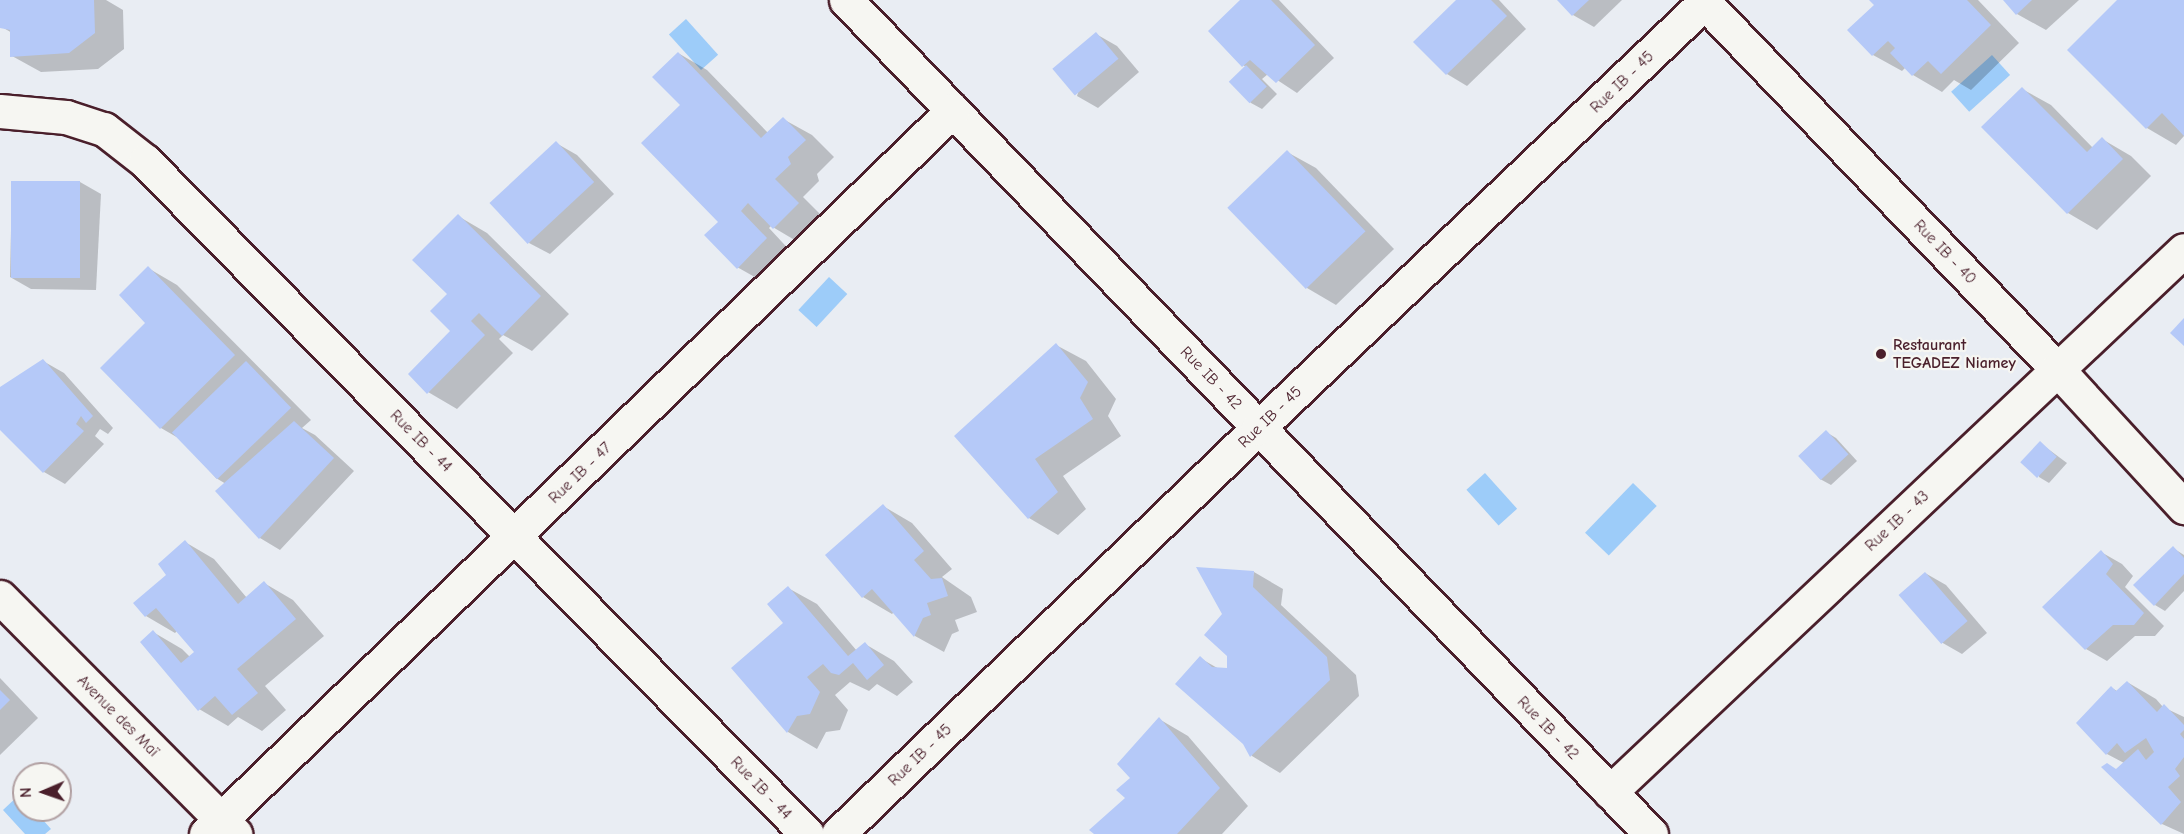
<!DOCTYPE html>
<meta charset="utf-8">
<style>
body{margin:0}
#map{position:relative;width:2184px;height:834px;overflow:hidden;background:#e9edf3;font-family:"Comic Neue",sans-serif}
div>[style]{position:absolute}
.water>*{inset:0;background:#9dccf9;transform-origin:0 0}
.shadow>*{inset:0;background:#0003}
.building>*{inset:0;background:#b5c9f8;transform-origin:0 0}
.roads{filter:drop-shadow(2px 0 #4a1f2b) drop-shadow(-2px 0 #4a1f2b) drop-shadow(0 2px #4a1f2b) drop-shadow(0 -2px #4a1f2b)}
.street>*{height:33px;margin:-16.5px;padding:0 16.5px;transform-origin:16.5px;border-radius:16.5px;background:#f6f6f2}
.dots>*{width:16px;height:16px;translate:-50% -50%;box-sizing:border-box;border:3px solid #f6f6f2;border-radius:50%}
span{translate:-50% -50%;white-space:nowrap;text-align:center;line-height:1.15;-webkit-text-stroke:4.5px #f6f6f2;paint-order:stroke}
.street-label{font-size:16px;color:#4a1f2b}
.poi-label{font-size:16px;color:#4a1f2b;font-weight:700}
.left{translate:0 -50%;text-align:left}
.north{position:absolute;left:12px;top:762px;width:60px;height:60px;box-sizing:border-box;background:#f6f6f2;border:2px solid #b1a0a2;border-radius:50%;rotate:268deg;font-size:16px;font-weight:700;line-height:24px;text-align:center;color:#4a1f2b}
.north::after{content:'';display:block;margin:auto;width:21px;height:27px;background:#4a1f2b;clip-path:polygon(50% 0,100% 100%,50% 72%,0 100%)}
</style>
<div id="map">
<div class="water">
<i style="left:686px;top:19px;width:48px;height:23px;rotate:48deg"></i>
<i style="left:1992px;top:55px;width:27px;height:55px;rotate:48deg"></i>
<i style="left:829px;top:277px;width:25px;height:45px;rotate:43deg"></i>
<i style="left:1485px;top:473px;width:48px;height:25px;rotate:48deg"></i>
<i style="left:1633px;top:483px;width:33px;height:69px;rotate:44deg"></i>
<i style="clip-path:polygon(20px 794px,24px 798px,24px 810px,34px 810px,51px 829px,45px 834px,25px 834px,3px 810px)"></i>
</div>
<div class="shadow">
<i style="clip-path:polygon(0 0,106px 0,123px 10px,124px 49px,98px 69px,41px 72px,12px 56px,12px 33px,2px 27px)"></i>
<i style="clip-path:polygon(1242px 0,1279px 0,1334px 58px,1297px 93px,1268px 74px,1262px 79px,1277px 94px,1262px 109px,1251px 103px,1231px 82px,1246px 67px,1243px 65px)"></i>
<i style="clip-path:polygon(1458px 0,1499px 0,1526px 29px,1467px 86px,1447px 74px)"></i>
<i style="clip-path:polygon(1559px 0,1622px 0,1594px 27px,1573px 15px)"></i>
<i style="clip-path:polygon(1871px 0,1978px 0,2019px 43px,1971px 90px,1954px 80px,1942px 92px,1913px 75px,1906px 67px,1902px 71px,1873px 55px,1876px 5px)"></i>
<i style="clip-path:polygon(2005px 0,2079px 0,2046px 30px,2017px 14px)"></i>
<i style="clip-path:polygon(2119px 0,2184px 0,2184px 136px,2176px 145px,2147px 128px)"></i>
<i style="clip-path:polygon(1096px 34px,1117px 46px,1139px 72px,1098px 108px,1077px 96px)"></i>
<i style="clip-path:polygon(678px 53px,707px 70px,768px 133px,783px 119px,812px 135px,834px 157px,817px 174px,819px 181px,803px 197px,827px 221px,803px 245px,771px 226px,769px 228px,795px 256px,767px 284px,737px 267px,720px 222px,682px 105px)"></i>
<i style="clip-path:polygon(2022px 89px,2051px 105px,2093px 148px,2102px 139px,2131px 156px,2151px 176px,2097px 230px,2068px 213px)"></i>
<i style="clip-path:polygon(556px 143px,577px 155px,614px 194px,550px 254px,529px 243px)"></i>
<i style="clip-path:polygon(1287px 152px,1316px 168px,1394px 249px,1336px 305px,1307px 288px)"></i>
<i style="clip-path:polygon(80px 182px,101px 194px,96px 290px,31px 289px,10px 277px,12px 183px)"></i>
<i style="clip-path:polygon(458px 216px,487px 233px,569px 314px,532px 351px,503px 335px,499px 339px,513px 353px,457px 409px,428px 392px,452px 331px)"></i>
<i style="clip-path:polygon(148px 268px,177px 285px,311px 420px,302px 428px,315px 435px,354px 471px,280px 550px,260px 538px,226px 484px,216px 478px,180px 439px,161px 428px,102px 368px,147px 323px)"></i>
<i style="clip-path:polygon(1056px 345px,1086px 361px,1116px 399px,1108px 416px,1121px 436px,1063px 476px,1086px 509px,1058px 535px,1029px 518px,956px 436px)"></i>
<i style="clip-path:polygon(43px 361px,64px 373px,113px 428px,108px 434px,100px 429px,95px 436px,104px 444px,65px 484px,44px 472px,0 428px,0 389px)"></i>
<i style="clip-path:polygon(1826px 432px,1836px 438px,1857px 461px,1831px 485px,1820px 479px,1800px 455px)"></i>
<i style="clip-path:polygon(2040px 443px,2067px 463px,2049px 483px,2039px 477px)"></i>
<i style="clip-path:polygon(883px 506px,912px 523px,952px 569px,942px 577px,971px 597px,977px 612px,955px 620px,959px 631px,952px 634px,944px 652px,915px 636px,894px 612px,892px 614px,863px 597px)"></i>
<i style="clip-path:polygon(185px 542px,214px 559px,247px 598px,264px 583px,293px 600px,324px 636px,265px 686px,286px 710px,262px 731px,238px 717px,228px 726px,199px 709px,153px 632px,182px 649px,190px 657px,196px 653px,177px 631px,175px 633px,146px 616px,136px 603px,168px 575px)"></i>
<i style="clip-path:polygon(2173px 548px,2184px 555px,2184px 591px,2165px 611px,2155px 605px)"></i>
<i style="clip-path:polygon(2101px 552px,2122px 564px,2133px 576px,2125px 587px,2164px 626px,2155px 636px,2135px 636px,2107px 661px,2086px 649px)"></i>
<i style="clip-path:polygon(1254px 572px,1283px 589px,1281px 605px,1356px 675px,1359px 696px,1280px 773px,1252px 756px,1200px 658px,1219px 669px,1228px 670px)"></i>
<i style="clip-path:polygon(1925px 573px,1946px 585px,1987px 633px,1962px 654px,1941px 642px,1901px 594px)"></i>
<i style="clip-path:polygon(788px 588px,817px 604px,857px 651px,865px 644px,894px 661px,913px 682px,897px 696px,877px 684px,869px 691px,850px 682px,835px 695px,848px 710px,840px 730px,826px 732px,817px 749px,788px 732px,733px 668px,785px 623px)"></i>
<i style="clip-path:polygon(0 678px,38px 718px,0 755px)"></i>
<i style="clip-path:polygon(2127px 682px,2156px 699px,2163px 707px,2184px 717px,2184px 834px,2162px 824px,2103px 768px,2117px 770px,2124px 763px,2107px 754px,2078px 723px,2112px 688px,2117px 691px)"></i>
<i style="clip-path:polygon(1159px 719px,1188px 736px,1248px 806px,1222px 834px,1096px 834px,1127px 798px,1132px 778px)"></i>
</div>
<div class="building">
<i style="clip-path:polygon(0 0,94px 0,95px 33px,69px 53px,10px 57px,10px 30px,0 28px)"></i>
<i style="clip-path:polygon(1240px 0,1271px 0,1315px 45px,1276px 83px,1250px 60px,1242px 67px,1208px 31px)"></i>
<i style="clip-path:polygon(1456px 0,1491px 0,1507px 16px,1446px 75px,1413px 42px)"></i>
<i style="clip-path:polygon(1557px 0,1589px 0,1572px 16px)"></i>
<i style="clip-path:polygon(1869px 0,1967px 0,1991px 25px,1941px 74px,1928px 61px,1912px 76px,1890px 53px,1895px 48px,1888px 41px,1872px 56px,1847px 30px,1874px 5px)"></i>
<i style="clip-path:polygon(2003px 0,2032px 0,2016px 15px)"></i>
<i style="clip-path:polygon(2117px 0,2184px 0,2184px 136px,2162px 113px,2146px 129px,2067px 50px)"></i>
<i style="left:1096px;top:32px;width:35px;height:57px;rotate:50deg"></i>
<i style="clip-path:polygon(678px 52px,761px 138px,783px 117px,806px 140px,788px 157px,791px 164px,775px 179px,799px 203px,773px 229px,748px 203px,741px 211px,767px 238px,737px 269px,704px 235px,718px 222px,641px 143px,680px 105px,652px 77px)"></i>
<i style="left:1246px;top:65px;width:30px;height:24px;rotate:46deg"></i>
<i style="clip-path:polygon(2022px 87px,2087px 152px,2102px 137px,2123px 159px,2067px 214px,1981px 127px)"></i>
<i style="left:556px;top:141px;width:56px;height:91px;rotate:47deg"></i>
<i style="left:1287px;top:150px;width:113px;height:83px;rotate:46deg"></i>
<i style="left:11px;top:181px;width:69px;height:97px"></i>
<i style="clip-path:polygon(458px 214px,541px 296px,502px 336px,479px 313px,471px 321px,485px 335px,427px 394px,408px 374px,450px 331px,430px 311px,447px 294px,412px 260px)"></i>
<i style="clip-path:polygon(148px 266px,235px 355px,160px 429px,100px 368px,145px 323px,119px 295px)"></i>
<i style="clip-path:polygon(2184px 318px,2184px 346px,2170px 333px)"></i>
<i style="clip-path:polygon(1056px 343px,1088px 382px,1080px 398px,1093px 419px,1035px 459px,1058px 492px,1028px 519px,954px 436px)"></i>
<i style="clip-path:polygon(43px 359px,93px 416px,86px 423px,81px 416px,76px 424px,84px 431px,43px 473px,0 430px,0 387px)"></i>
<i style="left:246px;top:361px;width:65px;height:103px;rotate:46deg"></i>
<i style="clip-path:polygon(294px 421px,334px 458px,259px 539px,215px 491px)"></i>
<i style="left:1826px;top:430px;width:33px;height:38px;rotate:47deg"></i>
<i style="left:2040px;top:441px;width:23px;height:29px;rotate:43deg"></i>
<i style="clip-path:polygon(883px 504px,924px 551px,914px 560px,931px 579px,942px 578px,948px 596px,927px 603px,931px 615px,923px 618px,914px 637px,872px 589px,862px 598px,825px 555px)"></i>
<i style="clip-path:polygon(185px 540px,238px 604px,264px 581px,296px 619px,237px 669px,258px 693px,232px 715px,215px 696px,198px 711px,140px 642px,153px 630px,181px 663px,194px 652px,156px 608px,145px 617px,133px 603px,166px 575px,158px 564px)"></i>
<i style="clip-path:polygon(2173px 546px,2184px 558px,2184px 574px,2154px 606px,2133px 585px)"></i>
<i style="clip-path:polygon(2101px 550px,2113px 564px,2106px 574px,2144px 613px,2134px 625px,2113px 625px,2085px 650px,2042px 607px)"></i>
<i style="clip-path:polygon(1196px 567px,1254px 571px,1253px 587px,1327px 657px,1330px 680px,1250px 757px,1243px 744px,1175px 684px,1200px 656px,1212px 667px,1227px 668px,1227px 656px,1204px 635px,1222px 614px)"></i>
<i style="left:1925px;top:572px;width:65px;height:35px;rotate:49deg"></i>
<i style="clip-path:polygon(788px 586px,848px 656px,865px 642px,884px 665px,867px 680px,853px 663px,839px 675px,831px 673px,823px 664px,807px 677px,820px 692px,810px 714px,797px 716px,787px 733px,731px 668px,783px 623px,767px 604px)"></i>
<i style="clip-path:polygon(2127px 681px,2157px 712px,2164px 704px,2184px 725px,2184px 730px,2180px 734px,2184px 739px,2184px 757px,2175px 769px,2180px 776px,2168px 787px,2181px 802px,2161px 825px,2101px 767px,2107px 763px,2116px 769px,2138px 749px,2146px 760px,2154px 752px,2146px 738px,2125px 753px,2117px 743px,2106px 755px,2076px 723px,2111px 686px,2116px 691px)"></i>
<i style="clip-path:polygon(0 690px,10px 700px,0 710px)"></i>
<i style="clip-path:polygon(1159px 717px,1220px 788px,1177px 834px,1094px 834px,1089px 830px,1125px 798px,1116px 790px,1130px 778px,1117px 764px)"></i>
</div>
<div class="roads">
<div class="street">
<i style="left:846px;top:0;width:1159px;rotate:46.01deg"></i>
<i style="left:1702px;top:0;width:512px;rotate:46.11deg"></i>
<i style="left:2057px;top:369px;width:188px;rotate:47.4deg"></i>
<i style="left:0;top:111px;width:66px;rotate:5.2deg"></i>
<i style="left:66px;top:117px;width:40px;rotate:18deg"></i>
<i style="left:104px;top:129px;width:52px;rotate:38deg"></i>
<i style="left:145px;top:161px;width:944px;rotate:45.47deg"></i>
<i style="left:0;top:597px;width:334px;rotate:45.2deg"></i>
<i style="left:1610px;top:792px;width:789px;rotate:-43.36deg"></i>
<i style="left:206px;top:834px;width:1040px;rotate:-44.1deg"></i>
<i style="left:838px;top:834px;width:584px;rotate:-44.03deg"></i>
<i style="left:1258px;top:428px;width:620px;rotate:-43.63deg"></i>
</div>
</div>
<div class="dots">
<i style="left:1881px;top:354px;background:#4a1f2b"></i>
</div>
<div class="street-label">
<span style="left:1622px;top:82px;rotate:-44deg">Rue IB - 45</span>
<span style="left:1945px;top:252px;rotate:46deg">Rue IB - 40</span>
<span style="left:1211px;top:378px;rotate:46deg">Rue IB - 42</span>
<span style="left:1270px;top:417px;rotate:-44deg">Rue IB - 45</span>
<span style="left:421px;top:441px;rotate:45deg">Rue IB - 44</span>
<span style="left:580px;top:473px;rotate:-44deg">Rue IB - 47</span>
<span style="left:1897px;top:521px;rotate:-43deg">Rue IB - 43</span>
<span style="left:118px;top:716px;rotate:45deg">Avenue des Maï</span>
<span style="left:1548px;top:728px;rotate:46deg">Rue IB - 42</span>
<span style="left:920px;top:755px;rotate:-44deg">Rue IB - 45</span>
<span style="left:761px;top:788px;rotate:46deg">Rue IB - 44</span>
</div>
<div class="poi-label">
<span class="left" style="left:1893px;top:354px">Restaurant<br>TEGADEZ Niamey</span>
</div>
<div class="north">N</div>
</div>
